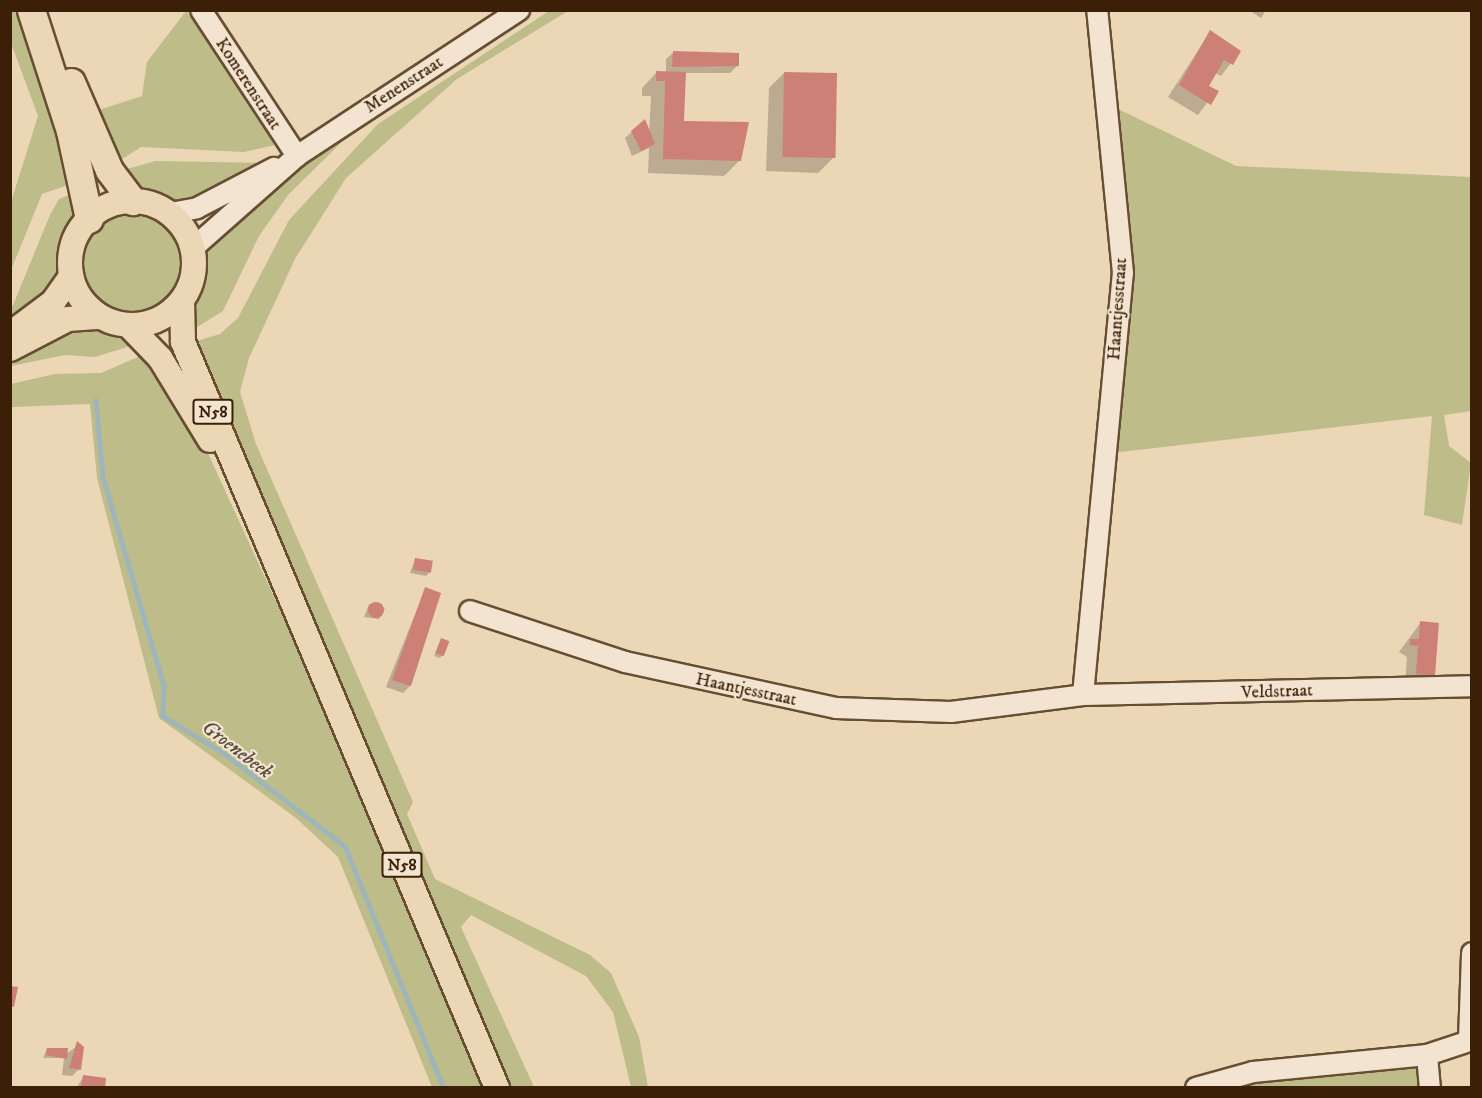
<!DOCTYPE html>
<style>
body{margin:0}
#map{position:relative;width:1482px;height:1098px;overflow:hidden;background:#ebd6b6;font-family:"IM FELL DW Pica",serif}
div>[style]{position:absolute}
.green>*{inset:0;background:#bebc89}
.round{border-radius:50%}
.shadow>*{inset:0;background:#0003}
.stream>*{height:4.5px;margin:-2.25px;padding:0 2.25px;transform-origin:2.25px;border-radius:2.25px;background:#9eb6ba}
.building>*{inset:0;background:#cd8176;transform-origin:0 0}
.roads{filter:drop-shadow(2px 0 #674e33) drop-shadow(-2px 0 #674e33) drop-shadow(0 2px #674e33) drop-shadow(0 -2px #674e33)}
.minor>*{height:20px;margin:-10px;padding:0 10px;transform-origin:10px;border-radius:10px;background:#f2e4d0}
.major>*{height:24px;margin:-12px;padding:0 12px;transform-origin:12px;border-radius:12px;background:#ebd6b6}
.major>.ring{margin:-12px;padding:0;box-sizing:content-box;background:none;border:24px solid #ebd6b6;border-radius:50%}
.highway>*{height:27px;margin:-13.5px;padding:0 13.5px;transform-origin:13.5px;border-radius:13.5px;background:#ebd6b6}
span{translate:-50% -50%;white-space:nowrap;text-align:center;line-height:1.15;-webkit-text-stroke:4.5px #f2e4d0;paint-order:stroke}
.shield-label span{padding:2px 4px;background:#f2e4d0;border:2px solid;border-radius:4px;-webkit-text-stroke-width:0}
.shield-label{font-size:16px;color:#3b2007;font-weight:700}
.street-label{font-size:18px;color:#3b2007}
.water-label{font-size:20px;color:#594d3d;font-style:italic}
.frame{position:absolute;inset:0;border:12px solid #3b2007;pointer-events:none}
</style>
<div id="map">
<div class="green">
<i style="clip-path:polygon(11px 11px,25px 11px,51px 85px,77px 216px,63px 247px,58px 281px,11px 327px,11px 310px,50px 215px,59px 199px,72px 194px,68px 185px,42px 194px,11px 270px,11px 202px,38px 116px,11px 43px)"></i>
<i style="clip-path:polygon(186px 11px,280px 144px,244px 152px,141px 147px,119px 161px,123px 170px,156px 161px,267px 163px,190px 205px,123px 182px,101px 128px,99px 110px,142px 96px,147px 62px)"></i>
<i style="clip-path:polygon(549px 11px,568px 11px,457px 79px,346px 178px,295px 259px,249px 358px,240px 392px,256px 444px,413px 802px,407px 814px,435px 879px,590px 955px,611px 973px,639px 1037px,648px 1087px,631px 1087px,613px 1012px,586px 976px,471px 915px,461px 927px,534px 1087px,510px 1087px,193px 344px,193px 298px,204px 249px,233px 217px,358px 126px,288px 195px,259px 236px,223px 311px,194px 329px,197px 341px,220px 334px,238px 318px,289px 220px,378px 124px)"></i>
<i style="clip-path:polygon(1114px 107px,1236px 166px,1471px 177px,1471px 411px,1444px 415px,1449px 446px,1471px 463px,1462px 525px,1424px 515px,1432px 416px,1111px 453px,1130px 256px)"></i>
<i class="round" style="left:81px;top:211px;width:104px;height:104px"></i>
<i style="clip-path:polygon(87px 322px,138px 344px,206px 449px,296px 645px,485px 1087px,432px 1087px,338px 857px,296px 818px,159px 718px,97px 478px,90px 404px,11px 407px,11px 384px,55px 374px,101px 373px,138px 357px,134px 345px,95px 357px,65px 355px,11px 366px,11px 357px)"></i>
<i style="clip-path:polygon(1418px 1062px,1425px 1088px,1213px 1088px,1252px 1077px)"></i>
</div>
<div class="shadow">
<i style="clip-path:polygon(1249px 10px,1266px 10px,1261px 18px)"></i>
<i style="clip-path:polygon(1210px 32px,1239px 52px,1221px 76px,1215px 73px,1207px 86px,1216px 91px,1198px 115px,1168px 97px)"></i>
<i style="clip-path:polygon(674px 52px,737px 66px,730px 73px,684px 73px,683px 122px,739px 161px,724px 176px,648px 173px,649px 148px,632px 156px,625px 138px,633px 131px,649px 134px,651px 96px,642px 96px,642px 88px,657px 72px,666px 73px,666px 59px)"></i>
<i style="clip-path:polygon(784px 73px,833px 158px,818px 173px,766px 171px,769px 88px)"></i>
<i style="clip-path:polygon(415px 559px,429px 573px,426px 576px,410px 573px)"></i>
<i style="clip-path:polygon(425px 589px,410px 686px,403px 693px,386px 687px)"></i>
<i style="clip-path:polygon(369px 604px,385px 608px,379px 619px,364px 617px)"></i>
<i style="clip-path:polygon(1421px 622px,1434px 675px,1422px 687px,1405px 685px,1407px 657px,1399px 652px)"></i>
<i style="clip-path:polygon(442px 640px,443px 654px,440px 658px,434px 656px)"></i>
<i style="clip-path:polygon(81px 1044px,79px 1069px,72px 1076px,62px 1075px,64px 1058px,43px 1058px,47px 1049px,67px 1053px)"></i>
<i style="clip-path:polygon(84px 1076px,102px 1088px,76px 1088px)"></i>
</div>
<div class="stream">
<i style="left:96px;top:400px;width:77px;rotate:84.8deg"></i>
<i style="left:103px;top:477px;width:217px;rotate:73.7deg"></i>
<i style="left:164px;top:685px;width:31px;rotate:92deg"></i>
<i style="left:163px;top:716px;width:73px;rotate:31.5deg"></i>
<i style="left:225px;top:754px;width:151px;rotate:37.5deg"></i>
<i style="left:345px;top:846px;width:261px;rotate:67.8deg"></i>
</div>
<div class="building">
<i style="clip-path:polygon(1210px 30px,1241px 51px,1233px 65px,1224px 60px,1209px 86px,1219px 91px,1211px 105px,1179px 85px)"></i>
<i style="clip-path:polygon(673px 51px,739px 53px,739px 66px,672px 67px)"></i>
<i style="clip-path:polygon(656px 71px,686px 72px,684px 121px,749px 122px,741px 161px,663px 159px,665px 81px,656px 81px)"></i>
<i style="left:784px;top:72px;width:53px;height:85px;rotate:1deg"></i>
<i style="clip-path:polygon(645px 119px,655px 144px,641px 151px,631px 131px)"></i>
<i style="left:415px;top:558px;width:18px;height:12px;rotate:9deg"></i>
<i style="clip-path:polygon(425px 587px,441px 593px,411px 686px,392px 680px)"></i>
<i class="round" style="left:368px;top:602px;width:16px;height:16px"></i>
<i style="clip-path:polygon(1420px 621px,1439px 623px,1435px 676px,1416px 674px,1418px 646px,1410px 645px,1410px 639px,1419px 639px)"></i>
<i style="left:441px;top:638px;width:9px;height:16px;rotate:21deg"></i>
<i style="clip-path:polygon(10px 986px,18px 987px,14px 1007px,10px 1006px)"></i>
<i style="clip-path:polygon(77px 1041px,84px 1047px,81px 1070px,69px 1068px)"></i>
<i style="clip-path:polygon(47px 1048px,68px 1048px,67px 1059px,46px 1055px)"></i>
<i style="clip-path:polygon(83px 1075px,106px 1078px,105px 1088px,81px 1088px)"></i>
</div>
<div class="roads">
<div class="minor">
<i style="left:201px;top:10px;width:175px;rotate:56.7deg"></i>
<i style="left:170px;top:213px;width:27px;rotate:-10deg"></i>
<i style="left:197px;top:208px;width:87px;rotate:-27.5deg"></i>
<i style="left:193px;top:248px;width:139px;rotate:-41.5deg"></i>
<i style="left:297px;top:156px;width:266px;rotate:-33.3deg"></i>
<i style="left:470px;top:611px;width:163px;rotate:18.2deg"></i>
<i style="left:625px;top:662px;width:216px;rotate:12.3deg"></i>
<i style="left:836px;top:708px;width:115px;rotate:2deg"></i>
<i style="left:951px;top:712px;width:133px;rotate:-7.3deg"></i>
<i style="left:1083px;top:695px;width:389px;rotate:-1.3deg"></i>
<i style="left:1083px;top:695px;width:424px;rotate:-84.6deg"></i>
<i style="left:1123px;top:273px;width:264px;rotate:-95.6deg"></i>
<i style="left:1469px;top:1040px;width:87px;rotate:-88deg"></i>
<i style="left:1427px;top:1055px;width:33px;rotate:85deg"></i>
<i style="left:1196px;top:1088px;width:59px;rotate:-15.7deg"></i>
<i style="left:1253px;top:1072px;width:175px;rotate:-5.6deg"></i>
<i style="left:1427px;top:1055px;width:47px;rotate:-18.4deg"></i>
</div>
<div class="major">
<i class="ring" style="left:70px;top:201px;width:100px;height:100px"></i>
<i style="left:182px;top:301px;width:41px;rotate:88.6deg"></i>
<i style="left:183px;top:342px;width:809px;rotate:67.17deg"></i>
<i style="left:129px;top:326px;width:45px;rotate:45.9deg"></i>
<i style="left:160px;top:358px;width:96px;rotate:58.6deg"></i>
<i style="left:10px;top:334px;width:54px;rotate:-36.7deg"></i>
<i style="left:53px;top:302px;width:32px;rotate:-55deg"></i>
<i style="left:10px;top:349px;width:65px;rotate:-27.3deg"></i>
<i style="left:68px;top:319px;width:32px;rotate:-4deg"></i>
</div>
<div class="highway">
<i style="left:31px;top:10px;width:127px;rotate:72.1deg"></i>
<i style="left:70px;top:131px;width:90px;rotate:77.8deg"></i>
<i style="left:71px;top:82px;width:96px;rotate:66.6deg"></i>
<i style="left:109px;top:170px;width:39px;rotate:53deg"></i>
</div>
</div>
<div class="shield-label">
<span style="left:213px;top:412px">N58</span>
<span style="left:402px;top:865px">N58</span>
</div>
<div class="street-label">
<span style="left:248px;top:84px;rotate:57deg">Komerenstraat</span>
<span style="left:404px;top:85px;rotate:-33deg">Menenstraat</span>
<span style="left:1118px;top:309px;rotate:-86deg">Haantjesstraat</span>
<span style="left:746px;top:690px;rotate:12deg">Haantjesstraat</span>
<span style="left:1277px;top:692px;rotate:-2deg">Veldstraat</span>
</div>
<div class="water-label">
<span style="left:237px;top:750px;rotate:37deg">Groenebeek</span>
</div>
<div class="frame"></div>
</div>
